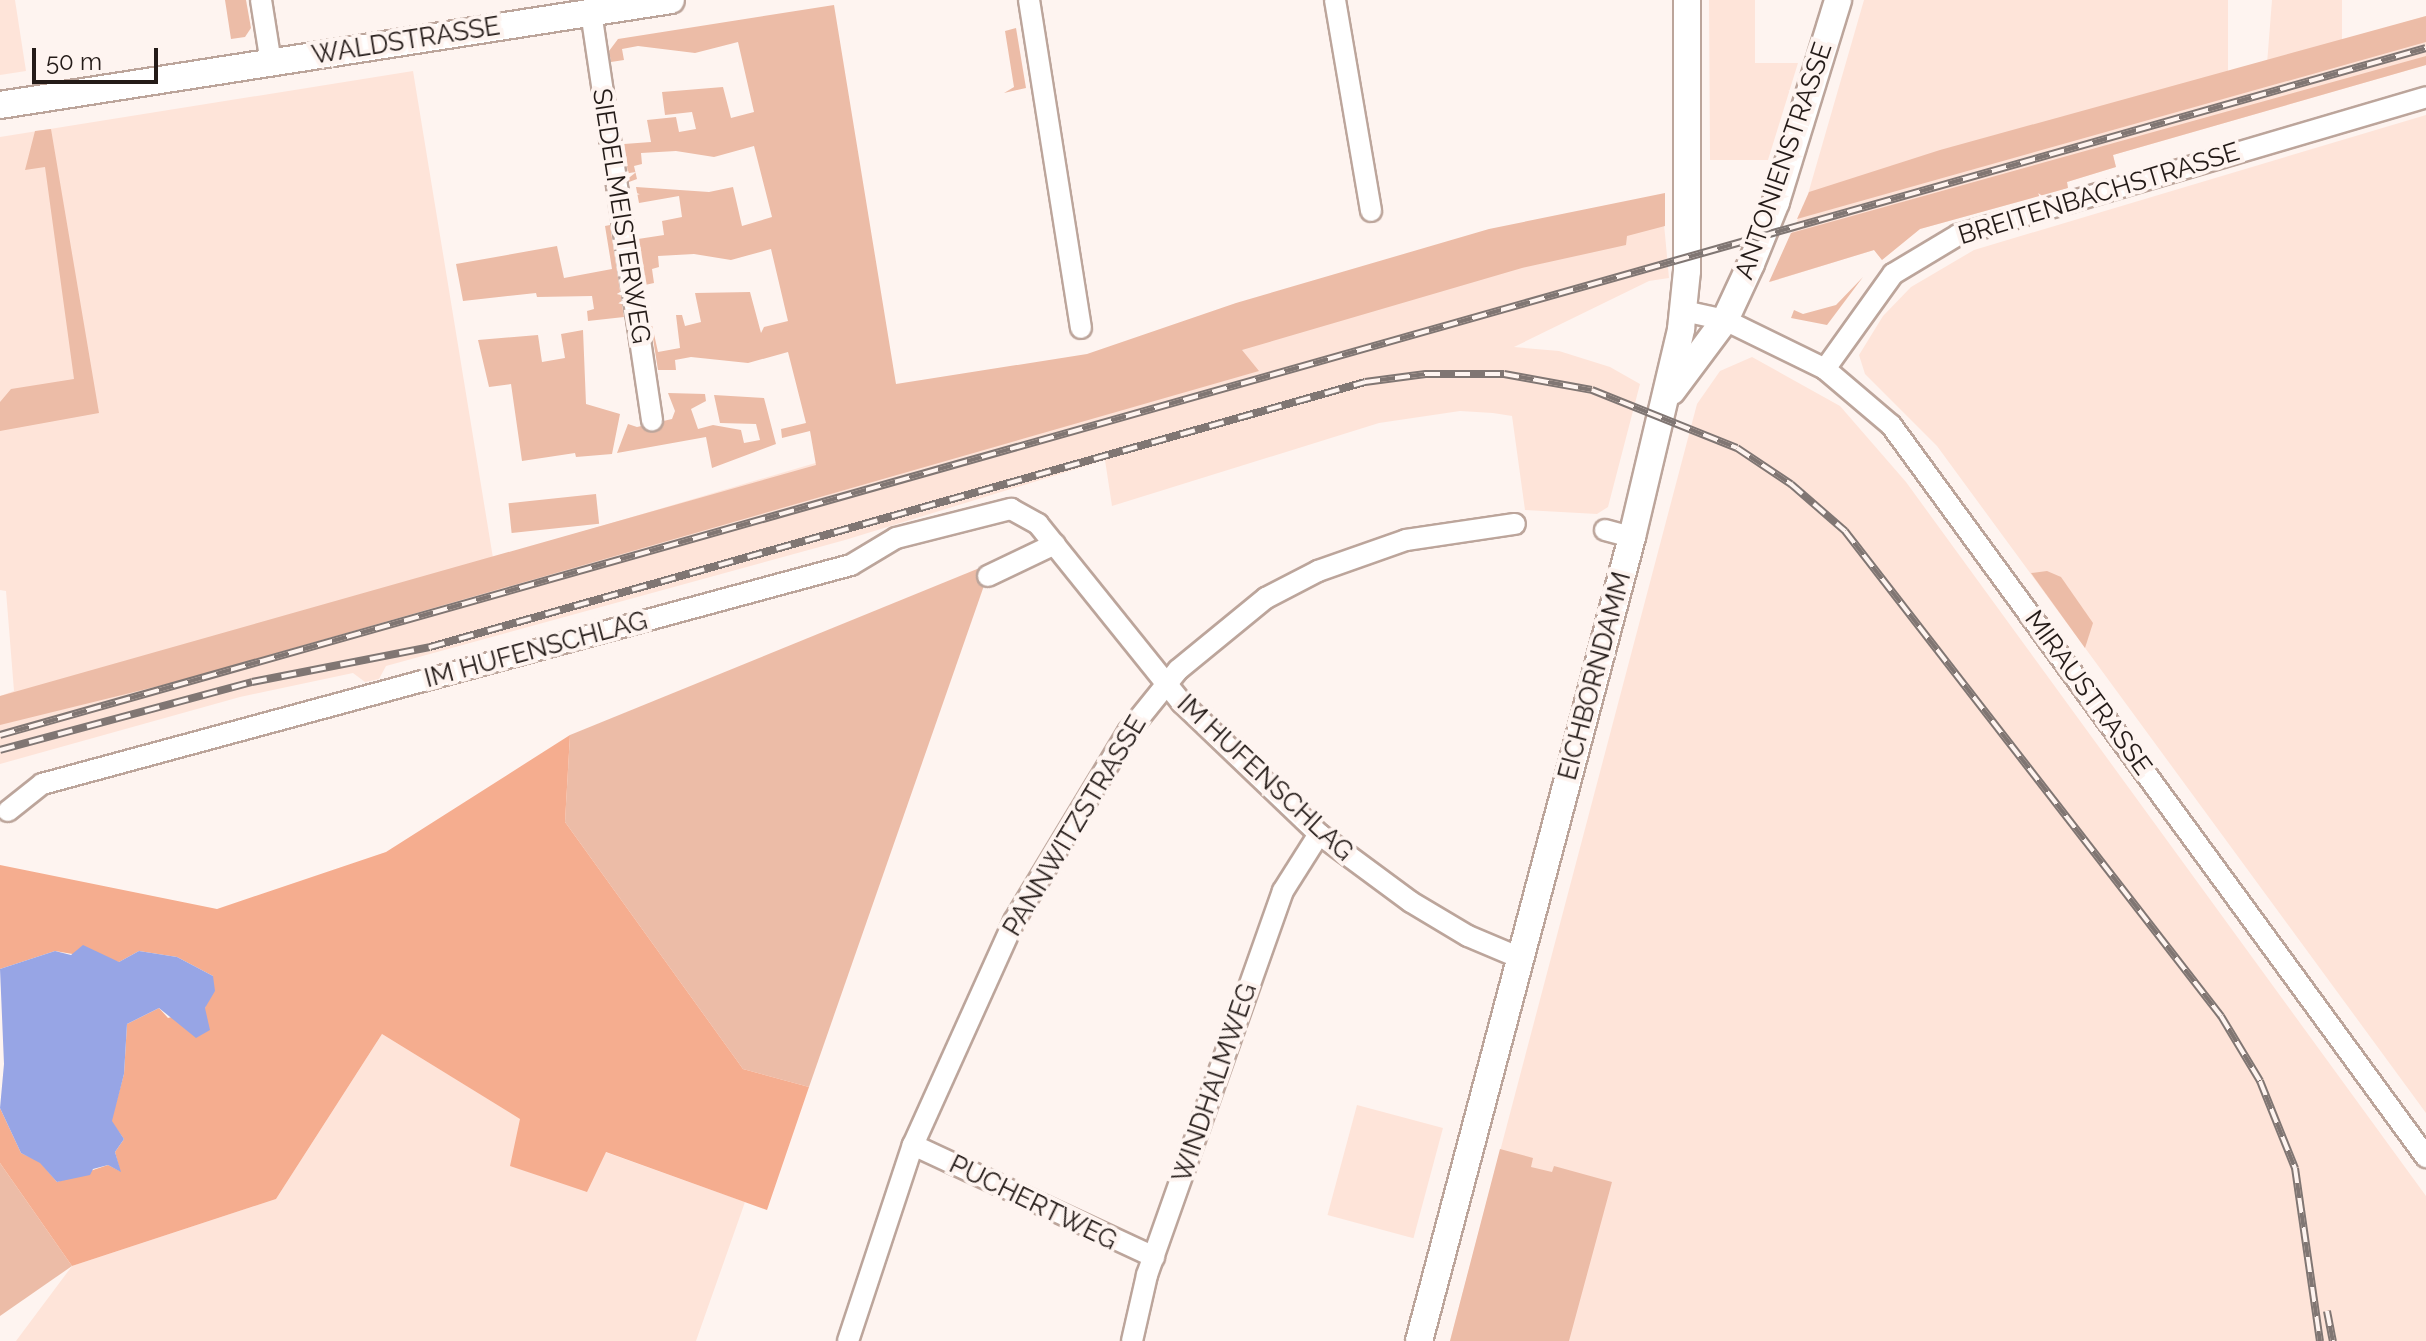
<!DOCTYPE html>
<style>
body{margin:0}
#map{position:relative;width:2426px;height:1341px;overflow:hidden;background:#fef4f0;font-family:Raleway,sans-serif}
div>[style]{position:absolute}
.built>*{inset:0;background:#fee4d9;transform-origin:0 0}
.green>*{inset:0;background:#ecbca7;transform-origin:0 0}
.forest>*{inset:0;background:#f5ad8f}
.water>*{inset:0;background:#97a5e5}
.roads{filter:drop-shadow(2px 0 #bca59b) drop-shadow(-2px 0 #bca59b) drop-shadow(0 2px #bca59b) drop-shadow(0 -2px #bca59b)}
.minor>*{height:20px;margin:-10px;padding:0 10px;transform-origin:10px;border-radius:10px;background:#fff}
.major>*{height:26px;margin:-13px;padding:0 13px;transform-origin:13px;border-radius:13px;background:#fff}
.rail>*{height:8px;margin-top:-4px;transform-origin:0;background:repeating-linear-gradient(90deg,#fef4f0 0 15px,#807673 0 30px);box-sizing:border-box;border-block:2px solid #807673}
span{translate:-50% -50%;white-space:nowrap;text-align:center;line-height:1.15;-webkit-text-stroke:8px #fef4f0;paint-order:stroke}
.street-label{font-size:26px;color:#241b18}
.scale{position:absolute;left:32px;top:48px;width:126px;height:36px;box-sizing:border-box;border:4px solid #241b18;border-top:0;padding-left:10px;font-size:24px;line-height:28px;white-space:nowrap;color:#241b18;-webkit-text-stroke:6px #fef4f0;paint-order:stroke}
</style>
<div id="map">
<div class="built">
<i style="clip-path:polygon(0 0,15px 0,26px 71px,0 75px)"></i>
<i style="clip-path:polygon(1709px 0,1755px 0,1755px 63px,1798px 63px,1768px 160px,1710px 160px)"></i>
<i style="clip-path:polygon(1864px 0,2228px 0,2228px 72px,2267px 64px,2272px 0,2342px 0,2342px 41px,2426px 16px,2426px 65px,2113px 155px,2116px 167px,2067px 182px,2068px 188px,1920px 229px,1882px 260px,1874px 250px,1770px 282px,1806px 201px)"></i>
<i style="clip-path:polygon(413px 71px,493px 558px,1663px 213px,1669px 278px,1649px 281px,1514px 347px,1559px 351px,1610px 367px,1640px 384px,1608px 507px,1597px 514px,1525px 510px,1512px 416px,1493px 413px,1460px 411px,1379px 423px,1112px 506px,1105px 460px,845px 540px,386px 666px,379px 679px,365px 682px,353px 673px,240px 697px,0 764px,0 696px,14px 691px,6px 591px,0 590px,0 137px)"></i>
<i style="clip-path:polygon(2426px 115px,2426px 1113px,1937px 446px,1865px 374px,1859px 355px,1883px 316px,1911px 287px,1974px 250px)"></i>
<i style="clip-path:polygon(1752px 357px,1840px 406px,1906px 482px,2426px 1196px,2426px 1341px,1450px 1341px,1697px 404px,1720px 371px)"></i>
<i style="clip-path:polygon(382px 1034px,521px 1119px,511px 1166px,605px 1152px,745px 1202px,696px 1341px,16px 1341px,72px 1266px,276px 1199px)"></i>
<i style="left:1357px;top:1105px;width:89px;height:114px;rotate:15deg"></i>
</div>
<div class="green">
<i style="clip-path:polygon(225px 0,246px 0,251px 28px,245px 37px,231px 39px)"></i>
<i style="clip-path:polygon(834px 5px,896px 384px,1087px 354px,1236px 303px,1489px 229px,1665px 193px,1665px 226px,1627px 236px,1626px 245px,1522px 268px,1242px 350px,1259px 371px,183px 680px,0 725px,0 696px,816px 465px,810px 431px,782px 438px,781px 429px,806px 423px,788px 352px,748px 363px,691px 357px,675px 360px,676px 370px,658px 370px,648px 307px,658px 352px,680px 348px,676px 315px,682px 315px,685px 326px,701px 322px,695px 293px,750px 292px,761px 333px,764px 327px,788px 321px,771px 249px,731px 260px,694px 254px,658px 256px,659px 267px,652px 269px,654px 283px,645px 285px,638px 239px,664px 235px,662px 221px,682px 217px,679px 196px,639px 203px,636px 187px,709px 192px,733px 187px,742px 226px,772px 217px,754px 146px,714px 157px,676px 151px,641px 153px,642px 164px,634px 166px,637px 179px,629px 182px,624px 144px,651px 142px,647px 120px,676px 117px,679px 132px,696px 129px,692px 112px,665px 115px,662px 92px,723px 87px,731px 118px,754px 112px,738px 42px,695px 53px,638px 46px,622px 49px,624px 60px,611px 62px,609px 51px,618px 39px)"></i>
<i style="clip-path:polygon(2426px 16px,2426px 42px,1797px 219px,1809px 192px,1940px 150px)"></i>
<i style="clip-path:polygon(1016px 28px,1026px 88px,1004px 93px,1014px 87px,1005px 31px)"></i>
<i style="clip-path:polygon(2426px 56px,2426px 65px,2113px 155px,2116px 167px,2067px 182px,2068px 188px,1920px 229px,1882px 260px,1874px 250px,1769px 282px,1791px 233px)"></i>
<i style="clip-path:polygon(51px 129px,99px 413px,0 431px,0 402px,11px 389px,74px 379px,45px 167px,25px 170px,35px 131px)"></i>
<i style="clip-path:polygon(610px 225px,624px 317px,588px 321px,587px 311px,594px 309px,592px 296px,537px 297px,536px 293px,463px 301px,456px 264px,557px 246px,564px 278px,612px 269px,605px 226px)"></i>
<i style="clip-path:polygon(1863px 277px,1827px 325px,1791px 318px,1794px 310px,1803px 314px,1836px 305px)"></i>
<i style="clip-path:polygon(583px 330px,586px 404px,620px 414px,612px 454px,576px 457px,575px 453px,522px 461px,511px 384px,489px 387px,478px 340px,538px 335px,542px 362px,565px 358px,561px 334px)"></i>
<i style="clip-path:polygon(668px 393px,705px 394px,706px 401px,691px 409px,698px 429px,713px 425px,741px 430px,744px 443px,760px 440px,756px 424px,720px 423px,714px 395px,764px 398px,776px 444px,712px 468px,706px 437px,617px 453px,628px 424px,637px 427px,672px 419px,675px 411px)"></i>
<i style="left:596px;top:494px;width:30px;height:88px;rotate:84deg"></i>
<i style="clip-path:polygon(982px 567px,987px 577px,809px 1087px,743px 1069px,565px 822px,570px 735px)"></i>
<i style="clip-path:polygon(2047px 571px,2061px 577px,2093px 623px,2085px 648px,2031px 573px)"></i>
<i style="clip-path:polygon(1500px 1149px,1533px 1158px,1531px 1167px,1552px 1172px,1554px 1166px,1612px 1182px,1569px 1341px,1450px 1341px)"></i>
<i style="clip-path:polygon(0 1163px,72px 1266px,0 1316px)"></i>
</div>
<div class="forest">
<i style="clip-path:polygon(570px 735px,565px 822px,743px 1069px,809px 1087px,767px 1210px,606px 1152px,587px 1192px,510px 1166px,520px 1119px,382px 1034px,276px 1199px,72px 1266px,0 1163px,0 1108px,21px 1153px,40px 1162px,57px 1182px,108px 1165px,120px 1171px,115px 1152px,124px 1139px,111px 1121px,124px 1074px,127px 1024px,159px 1008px,168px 1018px,205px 1008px,213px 976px,177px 957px,139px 951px,119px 962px,55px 951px,0 969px,0 865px,217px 909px,386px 852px)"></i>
</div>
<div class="water">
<i style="clip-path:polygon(83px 945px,119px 962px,139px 951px,177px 957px,213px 976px,215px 991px,205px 1008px,210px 1030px,196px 1038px,159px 1008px,127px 1024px,124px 1074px,112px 1121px,124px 1139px,115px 1152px,121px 1172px,108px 1165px,93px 1169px,90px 1175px,57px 1182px,40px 1163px,21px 1153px,0 1108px,4px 1064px,0 969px,55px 951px,71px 955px)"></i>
</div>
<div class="roads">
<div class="minor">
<i style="left:261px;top:0;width:64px;rotate:81deg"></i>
<i style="left:1029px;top:0;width:332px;rotate:81deg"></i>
<i style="left:1335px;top:0;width:214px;rotate:80.3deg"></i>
<i style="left:591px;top:12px;width:413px;rotate:81.5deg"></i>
<i style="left:1684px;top:311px;width:42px;rotate:12.4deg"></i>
<i style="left:1725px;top:320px;width:111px;rotate:26.1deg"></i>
<i style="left:1825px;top:369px;width:87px;rotate:40.3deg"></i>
<i style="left:1891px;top:425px;width:907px;rotate:53.84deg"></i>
<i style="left:1825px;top:369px;width:117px;rotate:-54.4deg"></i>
<i style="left:1893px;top:274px;width:76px;rotate:-31deg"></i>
<i style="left:1958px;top:235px;width:488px;rotate:-16.4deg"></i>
<i style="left:1605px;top:530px;width:28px;rotate:15deg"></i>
<i style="left:988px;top:576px;width:74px;rotate:-25.5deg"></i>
<i style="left:8px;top:811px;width:43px;rotate:-38.5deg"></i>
<i style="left:42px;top:784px;width:838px;rotate:-15.15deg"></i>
<i style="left:851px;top:565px;width:52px;rotate:-31deg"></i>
<i style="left:896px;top:538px;width:119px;rotate:-14.2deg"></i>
<i style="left:1011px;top:509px;width:31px;rotate:29deg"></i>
<i style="left:1038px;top:524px;width:230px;rotate:51.2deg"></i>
<i style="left:1182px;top:703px;width:190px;rotate:43.7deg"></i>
<i style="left:1319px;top:834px;width:114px;rotate:36.5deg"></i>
<i style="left:1411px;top:902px;width:66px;rotate:30.8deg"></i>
<i style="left:1468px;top:936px;width:56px;rotate:22.9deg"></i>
<i style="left:913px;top:1145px;width:266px;rotate:24.9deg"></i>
<i style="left:848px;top:1341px;width:206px;rotate:-71.7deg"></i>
<i style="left:913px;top:1145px;width:246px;rotate:-65.7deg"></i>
<i style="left:1014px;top:921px;width:221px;rotate:-58.9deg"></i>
<i style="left:1128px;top:732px;width:80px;rotate:-51.1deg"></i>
<i style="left:1178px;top:670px;width:114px;rotate:-39.3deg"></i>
<i style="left:1266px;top:598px;width:59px;rotate:-27.4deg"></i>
<i style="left:1318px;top:571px;width:93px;rotate:-19.4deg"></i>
<i style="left:1406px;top:540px;width:110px;rotate:-8.4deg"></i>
<i style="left:1132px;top:1341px;width:68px;rotate:-77.2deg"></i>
<i style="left:1147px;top:1275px;width:407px;rotate:-70.5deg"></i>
<i style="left:1283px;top:891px;width:67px;rotate:-57.7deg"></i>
</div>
<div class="major">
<i style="left:0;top:105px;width:679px;rotate:-8.89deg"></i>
<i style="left:1672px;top:391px;width:89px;rotate:-53.3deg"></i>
<i style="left:1725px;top:320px;width:62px;rotate:-65.1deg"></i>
<i style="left:1751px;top:264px;width:67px;rotate:-68deg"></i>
<i style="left:1776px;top:202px;width:211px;rotate:-72.9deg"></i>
<i style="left:1419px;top:1341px;width:832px;rotate:-75.16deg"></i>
<i style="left:1632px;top:537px;width:214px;rotate:-76.7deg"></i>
<i style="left:1681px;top:329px;width:58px;rotate:-84.1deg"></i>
<i style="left:1687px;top:271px;width:271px;rotate:-90deg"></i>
</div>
</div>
<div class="rail">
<i style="left:0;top:735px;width:2521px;rotate:-15.81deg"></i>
<i style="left:0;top:750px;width:261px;rotate:-15.1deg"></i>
<i style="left:252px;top:682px;width:181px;rotate:-11.1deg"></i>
<i style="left:430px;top:647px;width:972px;rotate:-15.82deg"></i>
<i style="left:1365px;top:382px;width:61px;rotate:-7.6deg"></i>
<i style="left:1425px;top:374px;width:79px"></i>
<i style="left:1504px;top:374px;width:89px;rotate:10.3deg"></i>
<i style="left:1592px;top:390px;width:156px;rotate:21.8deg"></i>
<i style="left:1737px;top:448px;width:65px;rotate:33.7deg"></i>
<i style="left:1791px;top:484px;width:72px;rotate:41deg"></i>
<i style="left:1845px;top:531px;width:614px;rotate:52.22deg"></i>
<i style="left:2221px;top:1016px;width:76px;rotate:59deg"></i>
<i style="left:2260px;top:1081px;width:94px;rotate:68.1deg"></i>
<i style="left:2295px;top:1168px;width:175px;rotate:81.8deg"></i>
<i style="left:2327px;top:1311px;width:31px;rotate:79deg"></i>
</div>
<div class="street-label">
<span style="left:406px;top:41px;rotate:-9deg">WALDSTRASSE</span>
<span style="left:1784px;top:161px;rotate:-71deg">ANTONIENSTRASSE</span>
<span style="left:2099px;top:194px;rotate:-17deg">BREITENBACHSTRASSE</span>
<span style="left:621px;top:216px;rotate:81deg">SIEDELMEISTERWEG</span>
<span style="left:536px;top:650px;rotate:-15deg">IM HUFENSCHLAG</span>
<span style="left:1595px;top:676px;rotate:-75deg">EICHBORNDAMM</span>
<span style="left:2088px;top:693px;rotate:54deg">MIRAUSTRASSE</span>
<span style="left:1265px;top:778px;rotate:43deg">IM HUFENSCHLAG</span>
<span style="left:1075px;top:826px;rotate:-59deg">PANNWITZSTRASSE</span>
<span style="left:1215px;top:1083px;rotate:-71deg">WINDHALMWEG</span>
<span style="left:1033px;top:1203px;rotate:26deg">PUCHERTWEG</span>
</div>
<div class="scale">50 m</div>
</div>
